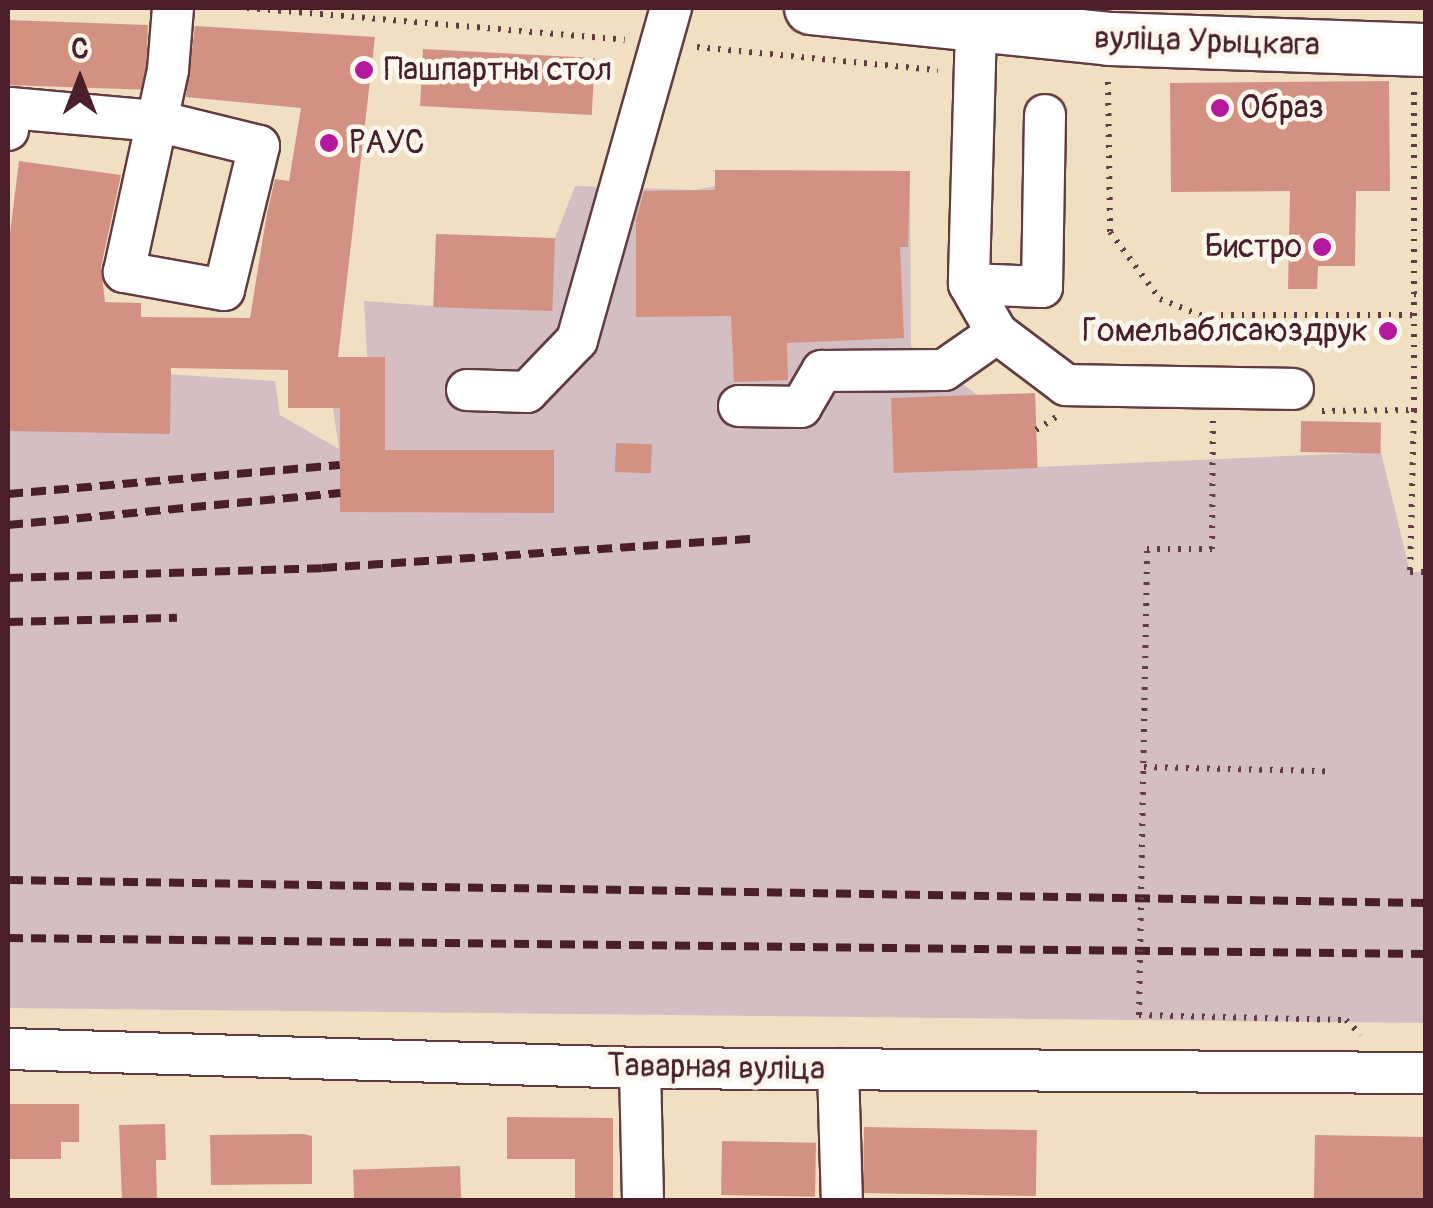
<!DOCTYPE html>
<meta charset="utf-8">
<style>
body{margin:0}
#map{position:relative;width:1433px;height:1208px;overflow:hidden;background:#f0e0c1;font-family:Pangolin,sans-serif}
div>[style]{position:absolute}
.industrial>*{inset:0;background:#d2bec3}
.building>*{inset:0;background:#d39281;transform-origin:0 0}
.path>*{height:6px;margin-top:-3px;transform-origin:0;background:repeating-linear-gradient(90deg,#633c42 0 2.5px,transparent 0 10.5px)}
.roads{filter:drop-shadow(2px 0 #633c42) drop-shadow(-2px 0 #633c42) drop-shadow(0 2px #633c42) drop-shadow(0 -2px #633c42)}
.minor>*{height:40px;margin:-20px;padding:0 20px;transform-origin:20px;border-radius:20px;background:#fff}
.major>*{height:52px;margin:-26px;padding:0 26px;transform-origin:26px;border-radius:26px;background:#fff}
.rail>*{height:8px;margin-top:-4px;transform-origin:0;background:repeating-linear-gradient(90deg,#4a1f2b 0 15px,transparent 0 23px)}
.path-bridge>*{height:6px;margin-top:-3px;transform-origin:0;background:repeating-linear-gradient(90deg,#633c42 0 2.5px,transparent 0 10.5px)}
.dots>*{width:28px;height:28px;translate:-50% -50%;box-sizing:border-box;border:5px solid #fbf7ec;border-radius:50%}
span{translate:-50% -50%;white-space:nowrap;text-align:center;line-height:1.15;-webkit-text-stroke:9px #fbf7ec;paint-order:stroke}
.street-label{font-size:32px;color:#4a1f2b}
.poi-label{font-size:32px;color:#4a1f2b}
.left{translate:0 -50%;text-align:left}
.right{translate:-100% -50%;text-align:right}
.frame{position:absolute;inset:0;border:10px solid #4a1f2b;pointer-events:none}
.north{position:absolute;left:30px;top:30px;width:100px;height:100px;-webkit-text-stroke:8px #fbf7ec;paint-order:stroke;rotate:0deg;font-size:28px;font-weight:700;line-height:40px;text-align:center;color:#4a1f2b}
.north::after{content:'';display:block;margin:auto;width:35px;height:45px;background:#4a1f2b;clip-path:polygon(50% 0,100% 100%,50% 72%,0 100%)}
</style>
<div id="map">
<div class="industrial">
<i style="clip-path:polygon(715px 170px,910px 171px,911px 346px,987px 402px,1035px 393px,1037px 467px,1381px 452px,1410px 572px,1425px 572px,1425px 1023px,8px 1008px,8px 364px,275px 381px,280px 415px,339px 449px,333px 408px,288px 408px,288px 357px,367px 357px,364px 301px,433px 306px,436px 234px,555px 238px,575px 186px,696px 190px,715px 186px)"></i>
</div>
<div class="building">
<i style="left:8px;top:20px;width:140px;height:65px;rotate:2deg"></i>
<i style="clip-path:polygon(195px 26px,375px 37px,338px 357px,385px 357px,385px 450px,554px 450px,554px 513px,340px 512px,340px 408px,288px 408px,288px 370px,171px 368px,170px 434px,8px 431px,8px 249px,19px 161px,121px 175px,101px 267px,105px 302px,141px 303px,141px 317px,250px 318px,267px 213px,275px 179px,289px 181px,301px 108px,186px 97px)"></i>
<i style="left:423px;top:49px;width:172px;height:57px;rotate:3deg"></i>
<i style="clip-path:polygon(1389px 81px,1390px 191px,1356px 191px,1355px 266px,1318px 266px,1317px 289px,1288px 289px,1290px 191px,1171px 192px,1170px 83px)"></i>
<i style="clip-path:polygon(715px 170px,910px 171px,908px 247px,900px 247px,904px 338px,787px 343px,788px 380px,734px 382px,731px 316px,636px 317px,636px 220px,644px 191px,715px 190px)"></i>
<i style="left:436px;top:234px;width:119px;height:73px;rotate:2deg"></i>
<i style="left:1035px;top:393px;width:75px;height:144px;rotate:88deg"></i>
<i style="left:1301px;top:421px;width:80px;height:31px;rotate:1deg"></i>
<i style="left:616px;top:443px;width:36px;height:29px;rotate:2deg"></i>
<i style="clip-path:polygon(8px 1104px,79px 1104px,79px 1142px,61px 1142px,61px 1159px,8px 1159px)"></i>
<i style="clip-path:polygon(507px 1117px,613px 1118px,613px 1199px,575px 1199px,575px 1159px,507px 1159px)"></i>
<i style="clip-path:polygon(165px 1124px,166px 1160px,156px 1160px,157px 1200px,122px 1200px,119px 1125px)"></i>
<i style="left:864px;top:1127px;width:173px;height:66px;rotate:1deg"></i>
<i style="clip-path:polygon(303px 1134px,312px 1136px,312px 1184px,211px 1185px,210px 1135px)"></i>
<i style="left:1315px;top:1135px;width:111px;height:63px;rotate:1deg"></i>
<i style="left:722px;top:1141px;width:94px;height:54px;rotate:1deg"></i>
<i style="left:460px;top:1166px;width:34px;height:107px;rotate:88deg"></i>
</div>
<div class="path">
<i style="left:247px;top:8px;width:379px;rotate:4.8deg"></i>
<i style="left:697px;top:47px;width:242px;rotate:5.5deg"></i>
<i style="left:1108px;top:82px;width:150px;rotate:89.2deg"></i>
<i style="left:1110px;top:232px;width:84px;rotate:53.3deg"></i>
<i style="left:1160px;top:299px;width:43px;rotate:21.8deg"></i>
<i style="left:1200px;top:315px;width:214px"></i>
<i style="left:1414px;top:315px;width:226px;rotate:-90deg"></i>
<i style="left:1414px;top:294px;width:12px;rotate:5deg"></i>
<i style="left:1414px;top:410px;width:162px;rotate:91.4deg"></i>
<i style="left:1410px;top:572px;width:16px"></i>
<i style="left:1322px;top:411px;width:92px;rotate:-0.6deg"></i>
<i style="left:1414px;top:410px;width:95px;rotate:-90deg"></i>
<i style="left:1036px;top:430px;width:24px;rotate:-33deg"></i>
<i style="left:1147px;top:549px;width:65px"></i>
<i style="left:1212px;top:549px;width:128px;rotate:-89.6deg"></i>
<i style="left:1144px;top:767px;width:182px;rotate:1.3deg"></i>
<i style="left:1139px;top:1015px;width:207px;rotate:1.4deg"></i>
<i style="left:1346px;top:1020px;width:21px;rotate:45deg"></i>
</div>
<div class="roads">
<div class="minor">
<i style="left:976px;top:27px;width:257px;rotate:91.6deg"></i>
<i style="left:969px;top:284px;width:56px;rotate:60.3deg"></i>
<i style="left:997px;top:333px;width:86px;rotate:37deg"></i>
<i style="left:1066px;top:385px;width:227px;rotate:1deg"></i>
<i style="left:8px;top:130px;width:22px;rotate:-85deg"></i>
<i style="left:10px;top:108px;width:148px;rotate:5.1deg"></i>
<i style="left:157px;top:121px;width:105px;rotate:13.8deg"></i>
<i style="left:259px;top:146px;width:148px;rotate:103.7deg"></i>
<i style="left:224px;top:290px;width:102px;rotate:-169.8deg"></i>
<i style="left:124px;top:272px;width:155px;rotate:-77.7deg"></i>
<i style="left:157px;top:121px;width:52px;rotate:-77.8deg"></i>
<i style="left:168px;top:70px;width:62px;rotate:-85.4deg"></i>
<i style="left:969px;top:284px;width:73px;rotate:2.4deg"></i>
<i style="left:1042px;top:287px;width:172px;rotate:-89deg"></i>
<i style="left:467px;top:390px;width:60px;rotate:1.9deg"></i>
<i style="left:527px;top:392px;width:72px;rotate:-46.1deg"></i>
<i style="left:577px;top:340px;width:345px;rotate:-74.2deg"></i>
<i style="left:739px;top:406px;width:62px;rotate:0.9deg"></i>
<i style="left:801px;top:407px;width:42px;rotate:-59.7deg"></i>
<i style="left:822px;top:371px;width:122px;rotate:-0.5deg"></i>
<i style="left:944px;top:370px;width:65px;rotate:-34.9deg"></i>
<i style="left:8px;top:1049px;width:632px;rotate:1.72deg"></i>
<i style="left:640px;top:1068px;width:786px;rotate:0.36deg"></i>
<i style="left:640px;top:1068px;width:132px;rotate:88.7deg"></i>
<i style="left:838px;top:1069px;width:131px;rotate:88.3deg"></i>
</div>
<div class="major">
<i style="left:811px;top:8px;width:300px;rotate:5.9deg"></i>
<i style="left:1109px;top:39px;width:317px;rotate:2deg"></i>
</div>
</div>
<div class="rail">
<i style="left:8px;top:494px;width:333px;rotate:-5deg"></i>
<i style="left:8px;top:525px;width:334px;rotate:-5.5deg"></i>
<i style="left:8px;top:578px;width:314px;rotate:-1.8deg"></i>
<i style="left:322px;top:568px;width:431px;rotate:-3.9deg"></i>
<i style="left:8px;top:622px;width:169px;rotate:-1.4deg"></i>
<i style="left:8px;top:880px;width:1418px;rotate:0.93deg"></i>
<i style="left:8px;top:938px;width:1418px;rotate:0.65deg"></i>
</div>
<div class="path-bridge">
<i style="left:1139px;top:1015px;width:466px;rotate:-89deg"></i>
</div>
<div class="dots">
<i style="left:364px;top:70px;background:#b5179e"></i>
<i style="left:1220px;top:108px;background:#b5179e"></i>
<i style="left:329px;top:143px;background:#b5179e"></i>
<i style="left:1322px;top:247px;background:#b5179e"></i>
<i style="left:1388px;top:331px;background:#b5179e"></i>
</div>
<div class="street-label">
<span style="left:1207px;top:42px;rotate:2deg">вуліца Урыцкага</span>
<span style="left:716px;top:1068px;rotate:1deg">Таварная вуліца</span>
</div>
<div class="poi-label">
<span class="left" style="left:384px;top:70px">Пашпартны стол</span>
<span class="left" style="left:1240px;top:108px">Образ</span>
<span class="left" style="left:349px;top:143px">РАУС</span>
<span class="right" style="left:1302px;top:247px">Бистро</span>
<span class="right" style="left:1368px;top:331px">Гомельаблсаюздрук</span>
</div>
<div class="frame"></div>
<div class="north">С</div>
</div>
